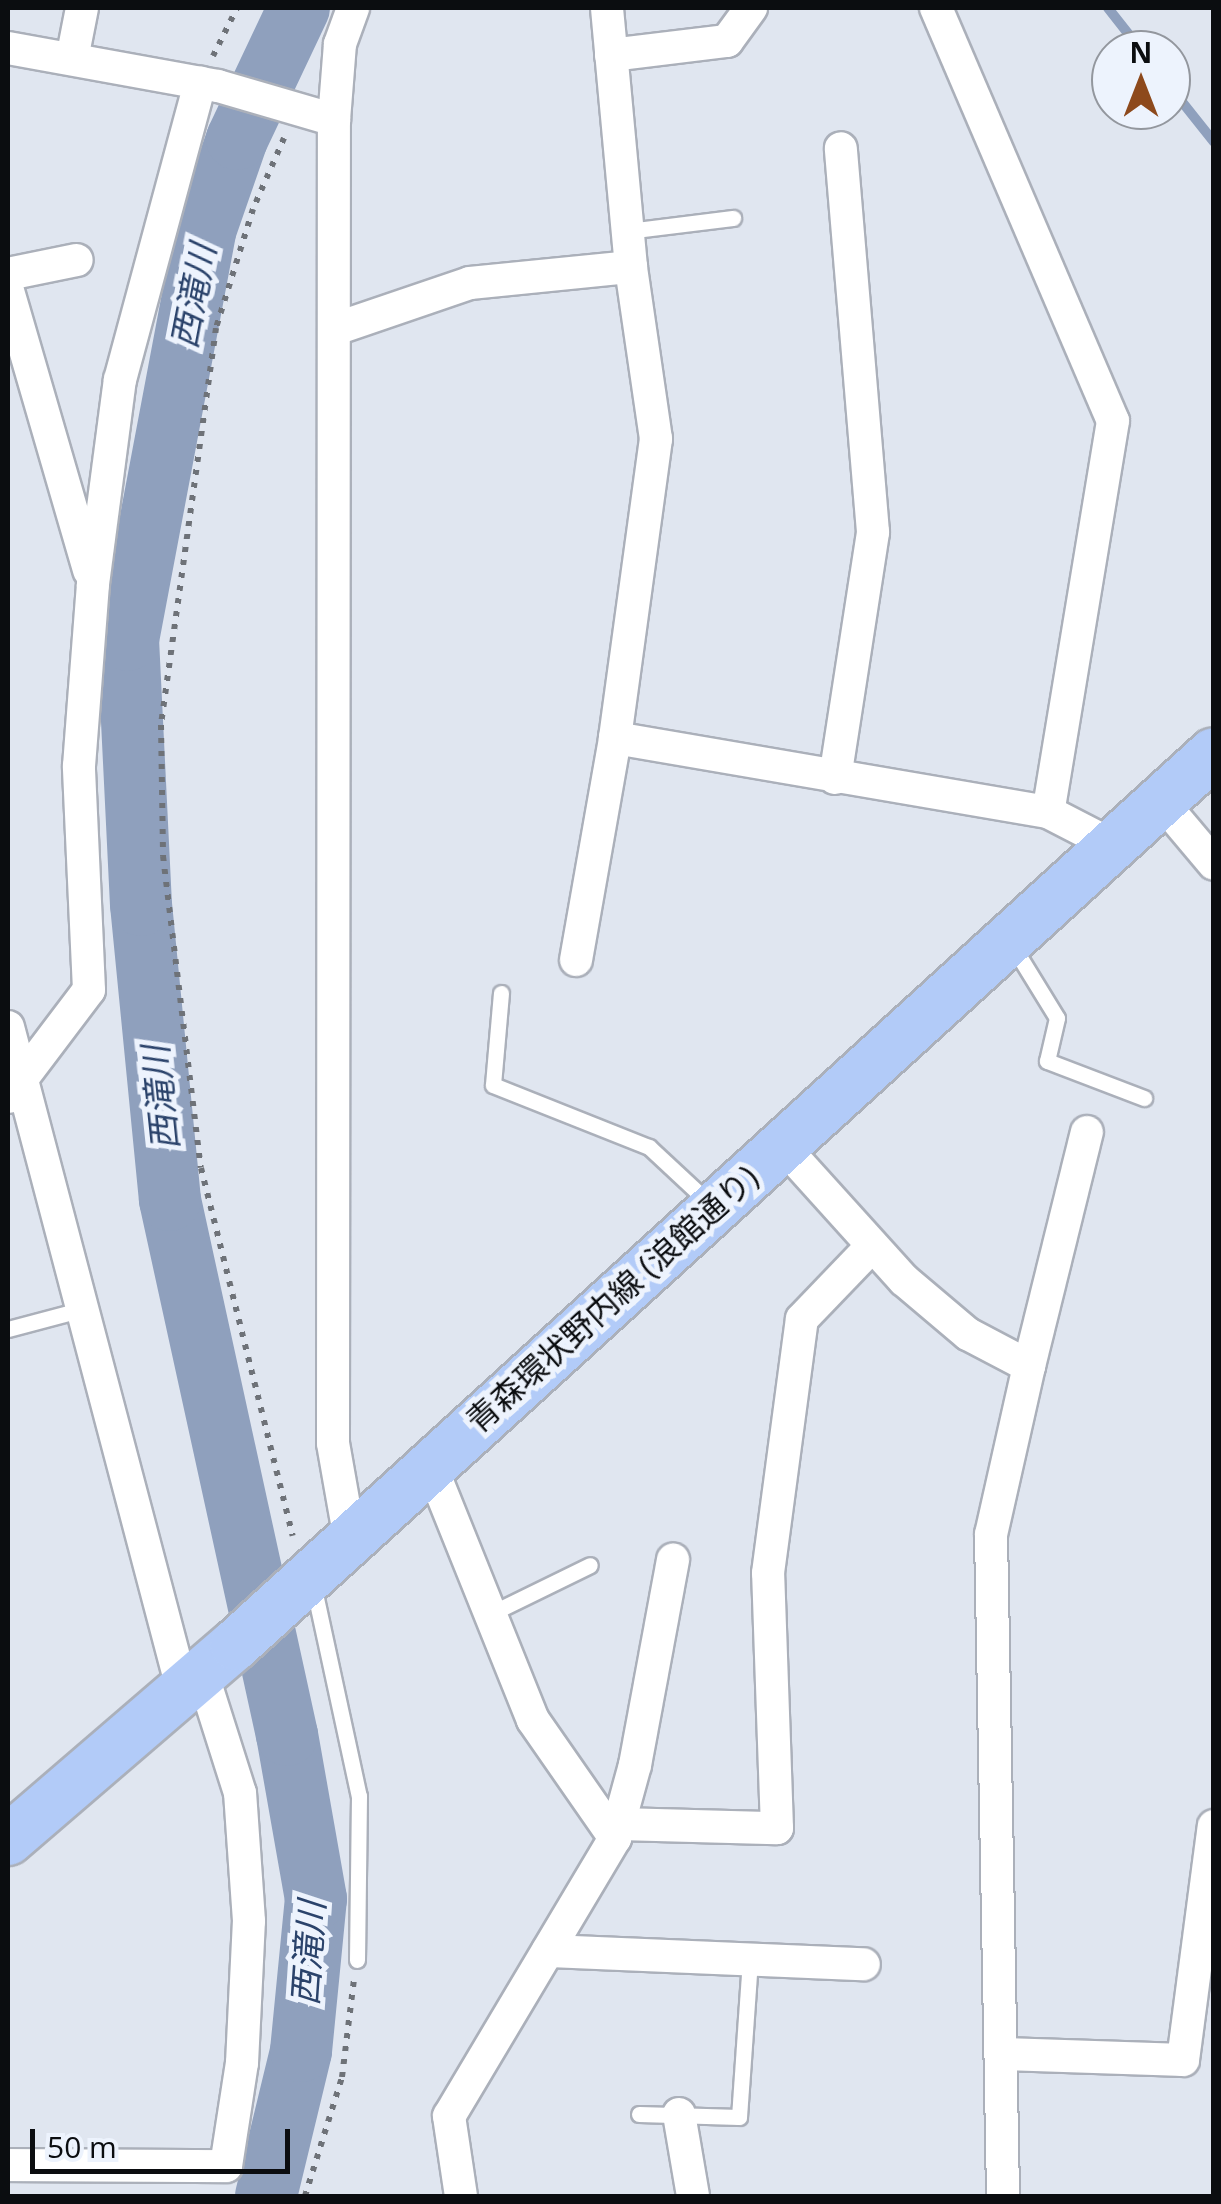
<!DOCTYPE html>
<meta charset="utf-8">
<style>
body{margin:0}
#map{position:relative;width:1221px;height:2204px;overflow:hidden;background:#e0e6f0;font-family:"Open Sans","Noto Sans JP",sans-serif}
div>[style]{position:absolute}
.stream>*{height:10px;margin:-5px;padding:0 5px;transform-origin:5px;border-radius:5px;background:#8fa0bd}
.river>*{height:62px;margin:-31px;padding:0 31px;transform-origin:31px;border-radius:31px;background:#8fa0bd}
.path>*{height:6px;margin-top:-3px;transform-origin:0;background:repeating-linear-gradient(90deg,#6e7278 0 5px,transparent 0 13px)}
.roads{filter:drop-shadow(2px 0 #abb0ba) drop-shadow(-2px 0 #abb0ba) drop-shadow(0 2px #abb0ba) drop-shadow(0 -2px #abb0ba)}
.lane>*{height:15px;margin:-7.5px;padding:0 7.5px;transform-origin:7.5px;border-radius:7.5px;background:#fff}
.street>*{height:32px;margin:-16px;padding:0 16px;transform-origin:16px;border-radius:16px;background:#fff}
.primary>*{height:50px;margin:-25px;padding:0 25px;transform-origin:25px;border-radius:25px;background:#b2cbf8}
span{translate:-50% -50%;white-space:nowrap;text-align:center;line-height:1.15;-webkit-text-stroke:10px #edf3fd;paint-order:stroke}
.street-label{font-size:32px;color:#0b0d10}
.water-label{font-size:35px;color:#2b436b;font-style:italic}
.frame{position:absolute;inset:0;border:10px solid #0b0d10;pointer-events:none}
.north{position:absolute;left:1091px;top:30px;width:100px;height:100px;box-sizing:border-box;background:#edf3fd;border:2px solid #93979e;border-radius:50%;rotate:0deg;font-size:28px;font-weight:700;line-height:40px;text-align:center;color:#0b0d10}
.north::after{content:'';display:block;margin:auto;width:35px;height:45px;background:#8d491c;clip-path:polygon(50% 0,100% 100%,50% 72%,0 100%)}
.scale{position:absolute;left:30px;top:2129px;width:260px;height:45px;box-sizing:border-box;border:5px solid #0b0d10;border-top:0;padding-left:12px;font-size:30px;line-height:35px;white-space:nowrap;color:#0b0d10;-webkit-text-stroke:8px #edf3fd;paint-order:stroke}
</style>
<div id="map">
<div class="stream">
<i style="left:1108px;top:8px;width:53px;rotate:51.8deg"></i>
<i style="left:1171px;top:88px;width:69px;rotate:51.5deg"></i>
</div>
<div class="river">
<i style="left:266px;top:2196px;width:149px;rotate:-76.4deg"></i>
<i style="left:301px;top:2051px;width:153px;rotate:-84.4deg"></i>
<i style="left:316px;top:1899px;width:167px;rotate:-100deg"></i>
<i style="left:287px;top:1735px;width:548px;rotate:-102.34deg"></i>
<i style="left:170px;top:1200px;width:296px;rotate:-95.6deg"></i>
<i style="left:141px;top:905px;width:265px;rotate:-92.8deg"></i>
<i style="left:128px;top:640px;width:416px;rotate:-79.3deg"></i>
<i style="left:205px;top:231px;width:97px;rotate:-70.8deg"></i>
<i style="left:237px;top:139px;width:145px;rotate:-64.7deg"></i>
</div>
<div class="path">
<i style="left:213px;top:56px;width:54px;rotate:-63.4deg"></i>
<i style="left:284px;top:138px;width:77px;rotate:113.6deg"></i>
<i style="left:253px;top:209px;width:125px;rotate:107.3deg"></i>
<i style="left:216px;top:328px;width:401px;rotate:97.9deg"></i>
<i style="left:161px;top:725px;width:131px;rotate:89.1deg"></i>
<i style="left:163px;top:856px;width:314px;rotate:83.1deg"></i>
<i style="left:201px;top:1168px;width:379px;rotate:76deg"></i>
<i style="left:305px;top:2196px;width:125px;rotate:-72.7deg"></i>
<i style="left:342px;top:2077px;width:99px;rotate:-83deg"></i>
</div>
<div class="roads">
<div class="lane">
<i style="left:628px;top:231px;width:106px;rotate:-7.1deg"></i>
<i style="left:1014px;top:948px;width:82px;rotate:58.4deg"></i>
<i style="left:1057px;top:1018px;width:44px;rotate:103.1deg"></i>
<i style="left:1047px;top:1061px;width:104px;rotate:20.9deg"></i>
<i style="left:501px;top:993px;width:92px;rotate:95deg"></i>
<i style="left:493px;top:1085px;width:168px;rotate:21.7deg"></i>
<i style="left:649px;top:1147px;width:81px;rotate:43deg"></i>
<i style="left:8px;top:1329px;width:78px;rotate:-14.9deg"></i>
<i style="left:313px;top:1584px;width:217px;rotate:77.8deg"></i>
<i style="left:359px;top:1796px;width:164px;rotate:90.7deg"></i>
<i style="left:490px;top:1614px;width:111px;rotate:-26.1deg"></i>
<i style="left:639px;top:2114px;width:100px;rotate:1.7deg"></i>
<i style="left:739px;top:2117px;width:158px;rotate:-86deg"></i>
</div>
<div class="street">
<i style="left:936px;top:8px;width:449px;rotate:66.8deg"></i>
<i style="left:1113px;top:421px;width:396px;rotate:99.4deg"></i>
<i style="left:1048px;top:812px;width:72px;rotate:27.3deg"></i>
<i style="left:8px;top:48px;width:213px;rotate:10.3deg"></i>
<i style="left:218px;top:86px;width:121px;rotate:16.3deg"></i>
<i style="left:611px;top:55px;width:117px;rotate:-6.9deg"></i>
<i style="left:727px;top:41px;width:41px;rotate:-54deg"></i>
<i style="left:72px;top:59px;width:52px;rotate:-78.9deg"></i>
<i style="left:8px;top:274px;width:70px;rotate:-11.5deg"></i>
<i style="left:8px;top:291px;width:291px;rotate:73.8deg"></i>
<i style="left:338px;top:328px;width:139px;rotate:-18.8deg"></i>
<i style="left:470px;top:283px;width:162px;rotate:-5.7deg"></i>
<i style="left:615px;top:738px;width:439px;rotate:9.7deg"></i>
<i style="left:835px;top:778px;width:249px;rotate:-81.2deg"></i>
<i style="left:873px;top:532px;width:385px;rotate:-94.8deg"></i>
<i style="left:1161px;top:801px;width:82px;rotate:49.9deg"></i>
<i style="left:576px;top:960px;width:225px;rotate:-80deg"></i>
<i style="left:615px;top:738px;width:302px;rotate:-82.2deg"></i>
<i style="left:656px;top:439px;width:174px;rotate:-98.3deg"></i>
<i style="left:631px;top:267px;width:260px;rotate:-95.3deg"></i>
<i style="left:8px;top:1027px;width:687px;rotate:75.24deg"></i>
<i style="left:8px;top:1097px;width:134px;rotate:-52.9deg"></i>
<i style="left:89px;top:990px;width:224px;rotate:-92.6deg"></i>
<i style="left:79px;top:766px;width:183px;rotate:-85.6deg"></i>
<i style="left:93px;top:584px;width:206px;rotate:-82.5deg"></i>
<i style="left:120px;top:380px;width:308px;rotate:-74.9deg"></i>
<i style="left:782px;top:1145px;width:182px;rotate:47.9deg"></i>
<i style="left:904px;top:1280px;width:84px;rotate:40.2deg"></i>
<i style="left:968px;top:1334px;width:69px;rotate:27.7deg"></i>
<i style="left:1029px;top:1366px;width:172px;rotate:102.7deg"></i>
<i style="left:991px;top:1534px;width:662px;rotate:88.96deg"></i>
<i style="left:1029px;top:1366px;width:241px;rotate:-76.1deg"></i>
<i style="left:430px;top:1464px;width:276px;rotate:68.1deg"></i>
<i style="left:533px;top:1720px;width:144px;rotate:55.2deg"></i>
<i style="left:615px;top:1838px;width:324px;rotate:120.8deg"></i>
<i style="left:449px;top:2116px;width:81px;rotate:81.5deg"></i>
<i style="left:349px;top:1534px;width:92px;rotate:-100deg"></i>
<i style="left:333px;top:1443px;width:1323px;rotate:-89.96deg"></i>
<i style="left:334px;top:120px;width:76px;rotate:-85.5deg"></i>
<i style="left:340px;top:44px;width:38px;rotate:-70deg"></i>
<i style="left:619px;top:1824px;width:158px;rotate:1.5deg"></i>
<i style="left:777px;top:1828px;width:255px;rotate:-92deg"></i>
<i style="left:768px;top:1573px;width:256px;rotate:-82.4deg"></i>
<i style="left:802px;top:1319px;width:101px;rotate:-46.2deg"></i>
<i style="left:615px;top:1838px;width:76px;rotate:-74.7deg"></i>
<i style="left:635px;top:1765px;width:209px;rotate:-79.5deg"></i>
<i style="left:548px;top:1951px;width:316px;rotate:2.4deg"></i>
<i style="left:1005px;top:2054px;width:178px;rotate:1.9deg"></i>
<i style="left:1183px;top:2060px;width:236px;rotate:-82.5deg"></i>
<i style="left:679px;top:2114px;width:83px;rotate:80.3deg"></i>
<i style="left:8px;top:2165px;width:218px;rotate:0.3deg"></i>
<i style="left:226px;top:2166px;width:104px;rotate:-81.2deg"></i>
<i style="left:242px;top:2063px;width:142px;rotate:-87.2deg"></i>
<i style="left:249px;top:1921px;width:128px;rotate:-94deg"></i>
<i style="left:240px;top:1793px;width:126px;rotate:-107.6deg"></i>
</div>
<div class="primary">
<i style="left:8px;top:1840px;width:299px;rotate:-40.7deg"></i>
<i style="left:235px;top:1645px;width:1324px;rotate:-42.34deg"></i>
</div>
</div>
<div class="street-label">
<span style="left:612px;top:1299px;rotate:-42deg">青森環状野内線 (浪館通り)</span>
</div>
<div class="water-label">
<span style="left:193px;top:296px;rotate:-79deg">西滝川</span>
<span style="left:160px;top:1098px;rotate:-96deg">西滝川</span>
<span style="left:308px;top:1953px;rotate:-86deg">西滝川</span>
</div>
<div class="frame"></div>
<div class="north">N</div>
<div class="scale">50 m</div>
</div>
